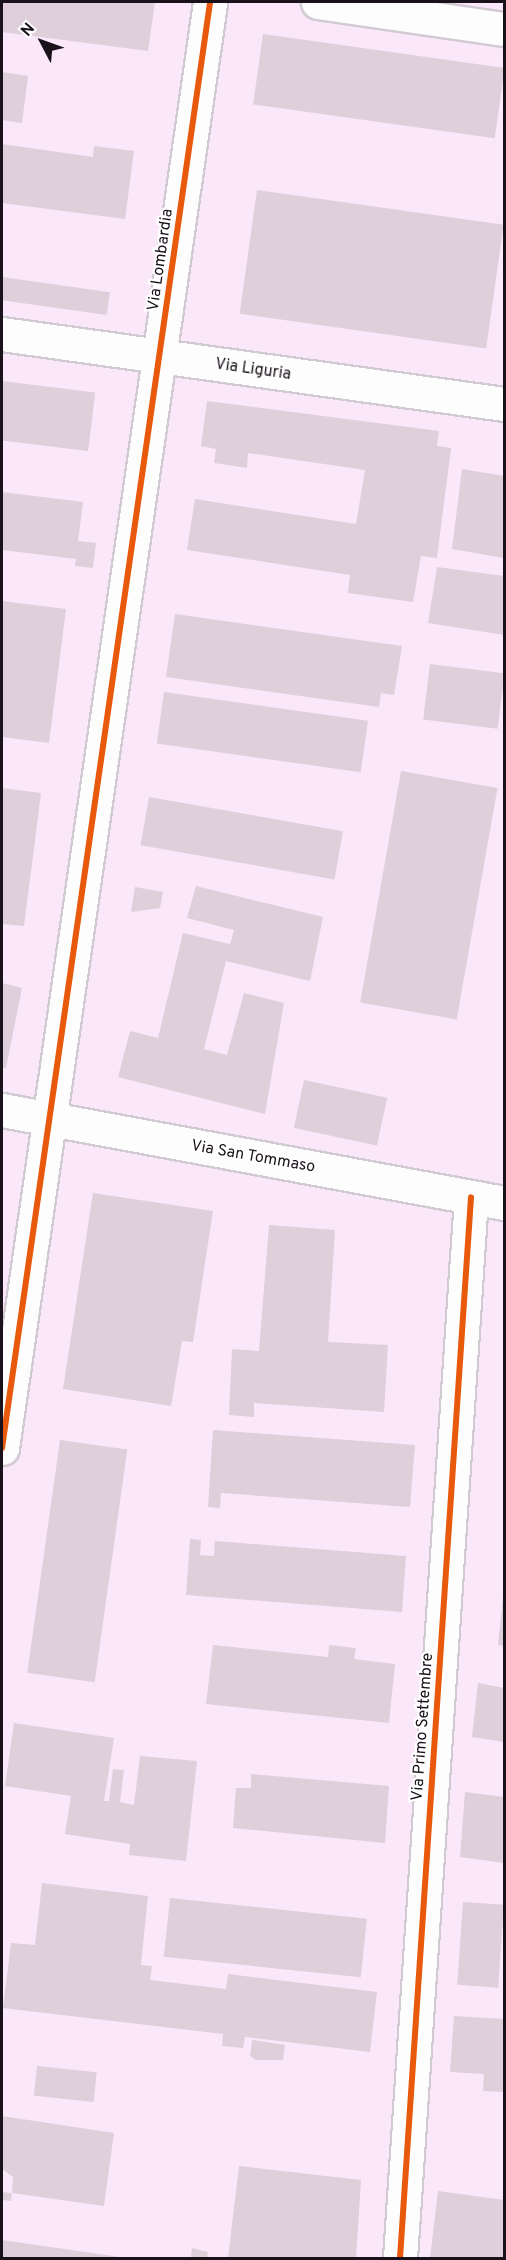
<!DOCTYPE html>
<style>
body{margin:0}
#map{position:relative;width:506px;height:2260px;overflow:hidden;background:#f9eff8;font-family:Overpass,sans-serif}
div>[style]{position:absolute}
.built>*{inset:0;background:#fbe7fa;transform-origin:0 0}
.building>*{inset:0;background:#decfdb;transform-origin:0 0}
.roads{filter:drop-shadow(2px 0 #d2cad2) drop-shadow(-2px 0 #d2cad2) drop-shadow(0 2px #d2cad2) drop-shadow(0 -2px #d2cad2)}
.minor>*{height:33px;margin:-16.5px;padding:0 16.5px;transform-origin:16.5px;border-radius:16.5px;background:#fefdfe}
.cycleway>*{height:6px;margin:-3px;padding:0 3px;transform-origin:3px;border-radius:3px;background:#e8590c}
span{translate:-50% -50%;white-space:nowrap;text-align:center;line-height:1.15;-webkit-text-stroke:4.5px #fff;paint-order:stroke}
.street-label{font-size:16px;color:#1a121a}
.frame{position:absolute;inset:0;border:3px solid #1a121a;pointer-events:none}
.north{position:absolute;left:12px;top:12px;width:60px;height:60px;-webkit-text-stroke:4px #fff;paint-order:stroke;rotate:311deg;font-size:16px;font-weight:700;line-height:24px;text-align:center;color:#1a121a}
.north::after{content:'';display:block;margin:auto;width:21px;height:27px;background:#1a121a;clip-path:polygon(50% 0,100% 100%,50% 72%,0 100%)}
</style>
<div id="map">
<div class="built">
<i style="left:2px;top:2px;width:502px;height:2256px"></i>
</div>
<div class="building">
<i style="clip-path:polygon(2px 2px,155px 2px,148px 51px,2px 32px)"></i>
<i style="left:263px;top:34px;width:244px;height:71px;rotate:8deg"></i>
<i style="clip-path:polygon(2px 72px,28px 76px,22px 123px,2px 120px)"></i>
<i style="clip-path:polygon(2px 144px,93px 157px,94px 146px,134px 151px,125px 219px,2px 203px)"></i>
<i style="left:257px;top:190px;width:249px;height:125px;rotate:8deg"></i>
<i style="left:2px;top:277px;width:109px;height:23px;rotate:8deg"></i>
<i style="left:2px;top:381px;width:94px;height:59px;rotate:7deg"></i>
<i style="clip-path:polygon(207px 401px,439px 431px,437px 446px,451px 448px,437px 558px,421px 556px,413px 602px,348px 593px,350px 575px,187px 550px,195px 499px,356px 524px,365px 470px,248px 453px,247px 468px,214px 463px,216px 449px,201px 446px)"></i>
<i style="clip-path:polygon(462px 469px,504px 476px,504px 558px,452px 549px)"></i>
<i style="clip-path:polygon(2px 492px,83px 502px,78px 541px,96px 543px,93px 568px,75px 566px,76px 559px,2px 550px)"></i>
<i style="clip-path:polygon(437px 567px,504px 576px,504px 635px,428px 623px)"></i>
<i style="clip-path:polygon(2px 601px,66px 609px,49px 743px,2px 737px)"></i>
<i style="clip-path:polygon(175px 614px,402px 646px,394px 695px,381px 693px,379px 707px,166px 677px)"></i>
<i style="left:430px;top:664px;width:75px;height:56px;rotate:7deg"></i>
<i style="left:164px;top:692px;width:206px;height:52px;rotate:8deg"></i>
<i style="left:401px;top:771px;width:98px;height:235px;rotate:10deg"></i>
<i style="clip-path:polygon(2px 788px,41px 793px,24px 926px,2px 924px)"></i>
<i style="left:149px;top:797px;width:197px;height:49px;rotate:10deg"></i>
<i style="clip-path:polygon(196px 886px,323px 917px,310px 981px,226px 961px,204px 1049px,227px 1055px,244px 993px,284px 1003px,265px 1114px,118px 1077px,130px 1031px,158px 1038px,183px 933px,230px 944px,234px 930px,187px 918px)"></i>
<i style="clip-path:polygon(135px 887px,163px 892px,160px 908px,131px 912px)"></i>
<i style="clip-path:polygon(2px 983px,22px 988px,6px 1068px,2px 1068px)"></i>
<i style="left:304px;top:1080px;width:85px;height:49px;rotate:12deg"></i>
<i style="clip-path:polygon(93px 1193px,213px 1211px,193px 1342px,182px 1341px,171px 1406px,63px 1389px)"></i>
<i style="clip-path:polygon(269px 1225px,335px 1230px,328px 1342px,388px 1345px,384px 1412px,254px 1403px,254px 1417px,229px 1415px,232px 1349px,259px 1351px)"></i>
<i style="clip-path:polygon(213px 1430px,415px 1445px,410px 1507px,221px 1493px,220px 1508px,208px 1507px)"></i>
<i style="left:60px;top:1440px;width:68px;height:235px;rotate:8deg"></i>
<i style="clip-path:polygon(190px 1539px,201px 1540px,200px 1555px,214px 1556px,215px 1541px,406px 1556px,402px 1612px,186px 1595px)"></i>
<i style="clip-path:polygon(503px 1598px,504px 1598px,504px 1646px,498px 1645px)"></i>
<i style="clip-path:polygon(213px 1645px,328px 1657px,329px 1645px,356px 1648px,354px 1659px,395px 1664px,389px 1723px,206px 1704px)"></i>
<i style="clip-path:polygon(478px 1683px,504px 1688px,504px 1742px,472px 1737px)"></i>
<i style="clip-path:polygon(14px 1723px,114px 1738px,104px 1801px,109px 1801px,113px 1769px,124px 1770px,120px 1802px,134px 1805px,140px 1756px,197px 1761px,186px 1861px,129px 1855px,130px 1844px,65px 1834px,71px 1796px,5px 1786px)"></i>
<i style="clip-path:polygon(251px 1774px,389px 1786px,385px 1843px,233px 1828px,236px 1788px,251px 1788px)"></i>
<i style="clip-path:polygon(465px 1792px,504px 1797px,504px 1863px,460px 1857px)"></i>
<i style="clip-path:polygon(42px 1883px,148px 1896px,141px 1965px,152px 1966px,150px 1980px,226px 1989px,228px 1974px,377px 1992px,370px 2052px,245px 2037px,243px 2048px,222px 2046px,223px 2034px,3px 2008px,11px 1943px,35px 1945px)"></i>
<i style="left:170px;top:1898px;width:198px;height:59px;rotate:6deg"></i>
<i style="left:463px;top:1902px;width:41px;height:83px;rotate:4deg"></i>
<i style="clip-path:polygon(454px 2016px,504px 2019px,504px 2092px,483px 2091px,484px 2074px,450px 2072px)"></i>
<i style="clip-path:polygon(252px 2040px,285px 2045px,283px 2060px,256px 2060px,250px 2056px)"></i>
<i style="left:37px;top:2066px;width:60px;height:30px;rotate:6deg"></i>
<i style="clip-path:polygon(2px 2116px,114px 2133px,104px 2206px,12px 2193px,11px 2201px,2px 2200px,2px 2192px,12px 2193px,13px 2177px,2px 2169px)"></i>
<i style="clip-path:polygon(239px 2166px,361px 2180px,356px 2258px,228px 2258px)"></i>
<i style="clip-path:polygon(438px 2191px,504px 2200px,504px 2258px,430px 2258px)"></i>
<i style="clip-path:polygon(2px 2240px,120px 2257px,120px 2258px,2px 2258px)"></i>
<i style="clip-path:polygon(192px 2248px,208px 2252px,207px 2258px,191px 2258px)"></i>
</div>
<div class="roads">
<div class="minor">
<i style="left:318px;top:2px;width:188px;rotate:8.3deg"></i>
<i style="left:2px;top:334px;width:507px;rotate:7.94deg"></i>
<i style="left:2px;top:1110px;width:511px;rotate:10.5deg"></i>
<i style="left:2px;top:1448px;width:1461px;rotate:-81.81deg"></i>
<i style="left:400px;top:2258px;width:1063px;rotate:-86.17deg"></i>
</div>
</div>
<div class="cycleway">
<i style="left:2px;top:1448px;width:1461px;rotate:-81.81deg"></i>
<i style="left:400px;top:2258px;width:1063px;rotate:-86.17deg"></i>
</div>
<div class="street-label">
<span style="left:161px;top:260px;rotate:-82deg">Via Lombardia</span>
<span style="left:253px;top:370px;rotate:8deg">Via Liguria</span>
<span style="left:253px;top:1157px;rotate:10deg">Via San Tommaso</span>
<span style="left:423px;top:1727px;rotate:-86deg">Via Primo Settembre</span>
</div>
<div class="frame"></div>
<div class="north">N</div>
</div>
